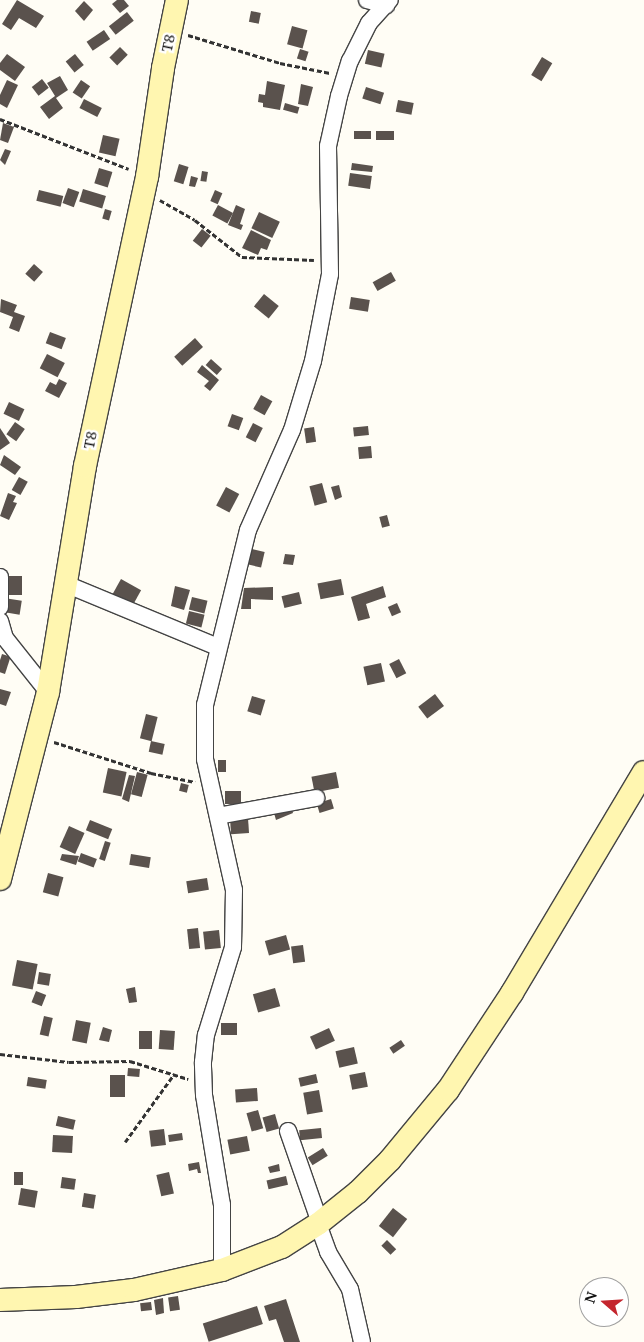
<!DOCTYPE html>
<style>
body{margin:0}
#map{position:relative;width:644px;height:1342px;overflow:hidden;background:#fffdf5;font-family:"Noto Serif",serif}
div>[style]{position:absolute}
.building>*{inset:0;background:#5a524d;transform-origin:0 0}
.path>*{height:2.5px;margin-top:-1.25px;transform-origin:0;background:repeating-linear-gradient(90deg,#333 0 5px,transparent 0 7.5px)}
.roads{filter:drop-shadow(1px 0 #444) drop-shadow(-1px 0 #444) drop-shadow(0 1px #444) drop-shadow(0 -1px #444)}
.street>*{height:16px;margin:-8px;padding:0 8px;transform-origin:8px;border-radius:8px;background:#fff}
.secondary>*{height:22px;margin:-11px;padding:0 11px;transform-origin:11px;border-radius:11px;background:#fff6b0}
span{translate:-50% -50%;white-space:nowrap;text-align:center;line-height:1.15;-webkit-text-stroke:5px #fff;paint-order:stroke}
.street-label{font-size:15px;color:#111}
.north{position:absolute;left:579px;top:1277px;width:50px;height:50px;box-sizing:border-box;background:#fff;border:1px solid #a0a0a0;border-radius:50%;rotate:289deg;font-size:14px;font-weight:700;line-height:20px;text-align:center;color:#111}
.north::after{content:'';display:block;margin:auto;width:18px;height:22px;background:#c4262e;clip-path:polygon(50% 0,100% 100%,50% 72%,0 100%)}
</style>
<div id="map">
<div class="building">
<i style="clip-path:polygon(17px 0,44px 16px,36px 28px,19px 18px,11px 30px,2px 24px)"></i>
<i style="clip-path:polygon(117px 0,124px 0,129px 6px,120px 13px,112px 4px)"></i>
<i style="clip-path:polygon(84px 1px,93px 10px,84px 21px,75px 11px)"></i>
<i style="left:251px;top:11px;width:10px;height:11px;rotate:11deg"></i>
<i style="left:127px;top:12px;width:11px;height:23px;rotate:52deg"></i>
<i style="left:292px;top:26px;width:16px;height:19px;rotate:15deg"></i>
<i style="left:104px;top:30px;width:11px;height:21px;rotate:56deg"></i>
<i style="left:120px;top:47px;width:11px;height:15px;rotate:45deg"></i>
<i style="left:300px;top:49px;width:9px;height:10px;rotate:18deg"></i>
<i style="left:368px;top:50px;width:17px;height:14px;rotate:13deg"></i>
<i style="clip-path:polygon(7px 54px,25px 67px,15px 81px,0 70px,0 63px)"></i>
<i style="left:75px;top:54px;width:14px;height:12px;rotate:51deg"></i>
<i style="left:542px;top:57px;width:12px;height:21px;rotate:31deg"></i>
<i style="clip-path:polygon(60px 76px,68px 90px,56px 98px,63px 108px,49px 119px,40px 107px,55px 96px,47px 83px)"></i>
<i style="left:42px;top:79px;width:11px;height:13px;rotate:52deg"></i>
<i style="clip-path:polygon(7px 80px,18px 85px,7px 108px,0 104px,0 95px)"></i>
<i style="left:81px;top:80px;width:11px;height:15px;rotate:34deg"></i>
<i style="clip-path:polygon(267px 81px,285px 85px,280px 110px,263px 107px,263px 103px,258px 102px,259px 94px,265px 95px)"></i>
<i style="clip-path:polygon(301px 84px,313px 87px,308px 106px,298px 104px)"></i>
<i style="left:366px;top:87px;width:19px;height:12px;rotate:18deg"></i>
<i style="left:84px;top:99px;width:20px;height:10px;rotate:27deg"></i>
<i style="left:398px;top:100px;width:16px;height:12px;rotate:11deg"></i>
<i style="left:285px;top:103px;width:15px;height:7px;rotate:16deg"></i>
<i style="clip-path:polygon(3px 123px,14px 127px,8px 143px,0 140px)"></i>
<i style="left:354px;top:131px;width:17px;height:8px"></i>
<i style="left:376px;top:131px;width:18px;height:9px"></i>
<i style="left:103px;top:135px;width:17px;height:18px;rotate:13deg"></i>
<i style="clip-path:polygon(5px 149px,11px 151px,5px 165px,0 160px)"></i>
<i style="clip-path:polygon(352px 163px,373px 166px,372px 172px,351px 170px)"></i>
<i style="left:179px;top:164px;width:10px;height:18px;rotate:17deg"></i>
<i style="left:99px;top:168px;width:14px;height:16px;rotate:17deg"></i>
<i style="left:202px;top:171px;width:6px;height:10px;rotate:9deg"></i>
<i style="left:350px;top:173px;width:22px;height:13px;rotate:8deg"></i>
<i style="clip-path:polygon(191px 176px,198px 178px,195px 187px,189px 186px)"></i>
<i style="left:68px;top:188px;width:12px;height:16px;rotate:20deg"></i>
<i style="left:83px;top:189px;width:24px;height:13px;rotate:17deg"></i>
<i style="left:39px;top:190px;width:25px;height:11px;rotate:14deg"></i>
<i style="left:215px;top:190px;width:8px;height:12px;rotate:23deg"></i>
<i style="left:218px;top:205px;width:17px;height:12px;rotate:28deg"></i>
<i style="clip-path:polygon(236px 205px,245px 209px,240px 224px,243px 225px,241px 230px,228px 225px)"></i>
<i style="left:105px;top:209px;width:7px;height:10px;rotate:16deg"></i>
<i style="left:259px;top:212px;width:23px;height:18px;rotate:25deg"></i>
<i style="left:202px;top:229px;width:11px;height:15px;rotate:38deg"></i>
<i style="clip-path:polygon(251px 230px,271px 240px,267px 250px,261px 248px,258px 255px,242px 248px)"></i>
<i style="left:34px;top:264px;width:12px;height:13px;rotate:42deg"></i>
<i style="left:391px;top:272px;width:10px;height:21px;rotate:61deg"></i>
<i style="left:264px;top:294px;width:19px;height:16px;rotate:39deg"></i>
<i style="left:351px;top:297px;width:19px;height:12px;rotate:9deg"></i>
<i style="clip-path:polygon(1px 299px,17px 305px,14px 312px,25px 316px,19px 332px,9px 328px,13px 317px,0 312px)"></i>
<i style="left:50px;top:332px;width:17px;height:12px;rotate:21deg"></i>
<i style="left:195px;top:338px;width:12px;height:28px;rotate:48deg"></i>
<i style="left:47px;top:354px;width:20px;height:16px;rotate:27deg"></i>
<i style="left:211px;top:359px;width:15px;height:8px;rotate:42deg"></i>
<i style="clip-path:polygon(202px 365px,219px 380px,210px 391px,204px 386px,209px 381px,197px 372px)"></i>
<i style="clip-path:polygon(59px 379px,67px 383px,59px 398px,45px 391px,50px 382px,56px 385px)"></i>
<i style="left:261px;top:395px;width:13px;height:16px;rotate:29deg"></i>
<i style="left:9px;top:402px;width:17px;height:13px;rotate:25deg"></i>
<i style="left:232px;top:414px;width:12px;height:13px;rotate:20deg"></i>
<i style="left:15px;top:422px;width:12px;height:15px;rotate:35deg"></i>
<i style="left:253px;top:423px;width:11px;height:16px;rotate:27deg"></i>
<i style="left:368px;top:426px;width:9px;height:15px;rotate:84deg"></i>
<i style="left:314px;top:427px;width:15px;height:10px;rotate:82deg"></i>
<i style="clip-path:polygon(0 428px,10px 443px,0 450px)"></i>
<i style="left:371px;top:446px;width:12px;height:13px;rotate:85deg"></i>
<i style="clip-path:polygon(4px 455px,21px 467px,15px 475px,0 465px)"></i>
<i style="left:19px;top:477px;width:10px;height:15px;rotate:29deg"></i>
<i style="left:322px;top:483px;width:20px;height:13px;rotate:75deg"></i>
<i style="clip-path:polygon(339px 485px,342px 497px,335px 500px,331px 487px)"></i>
<i style="left:226px;top:487px;width:15px;height:21px;rotate:28deg"></i>
<i style="clip-path:polygon(8px 493px,16px 496px,13px 502px,17px 503px,9px 520px,0 516px)"></i>
<i style="left:387px;top:515px;width:11px;height:8px;rotate:75deg"></i>
<i style="left:252px;top:549px;width:13px;height:16px;rotate:13deg"></i>
<i style="clip-path:polygon(285px 554px,295px 555px,293px 565px,283px 564px)"></i>
<i style="left:22px;top:576px;width:19px;height:13px;rotate:90deg"></i>
<i style="left:121px;top:579px;width:23px;height:19px;rotate:29deg"></i>
<i style="left:341px;top:579px;width:16px;height:24px;rotate:79deg"></i>
<i style="clip-path:polygon(175px 586px,190px 590px,184px 610px,171px 606px)"></i>
<i style="clip-path:polygon(383px 586px,386px 597px,366px 604px,370px 618px,358px 621px,351px 597px)"></i>
<i style="clip-path:polygon(273px 587px,273px 600px,251px 599px,251px 609px,241px 609px,244px 588px)"></i>
<i style="left:299px;top:592px;width:12px;height:18px;rotate:76deg"></i>
<i style="left:192px;top:597px;width:16px;height:13px;rotate:14deg"></i>
<i style="left:4px;top:598px;width:18px;height:14px;rotate:9deg"></i>
<i style="left:397px;top:603px;width:10px;height:10px;rotate:66deg"></i>
<i style="left:189px;top:611px;width:16px;height:13px;rotate:14deg"></i>
<i style="left:2px;top:654px;width:9px;height:18px;rotate:18deg"></i>
<i style="left:399px;top:659px;width:16px;height:11px;rotate:63deg"></i>
<i style="left:381px;top:663px;width:19px;height:18px;rotate:78deg"></i>
<i style="clip-path:polygon(0 689px,11px 692px,6px 706px,0 704px)"></i>
<i style="left:435px;top:694px;width:15px;height:21px;rotate:53deg"></i>
<i style="left:252px;top:696px;width:14px;height:16px;rotate:17deg"></i>
<i style="left:146px;top:714px;width:12px;height:25px;rotate:14deg"></i>
<i style="left:151px;top:741px;width:14px;height:11px;rotate:12deg"></i>
<i style="left:218px;top:760px;width:8px;height:12px"></i>
<i style="left:108px;top:768px;width:19px;height:25px;rotate:12deg"></i>
<i style="left:137px;top:772px;width:11px;height:23px;rotate:15deg"></i>
<i style="left:336px;top:772px;width:16px;height:25px;rotate:79deg"></i>
<i style="clip-path:polygon(129px 775px,135px 776px,129px 802px,122px 799px)"></i>
<i style="left:181px;top:783px;width:8px;height:8px;rotate:14deg"></i>
<i style="left:225px;top:791px;width:16px;height:13px"></i>
<i style="left:331px;top:799px;width:10px;height:15px;rotate:73deg"></i>
<i style="clip-path:polygon(291px 807px,293px 813px,276px 820px,274px 813px)"></i>
<i style="left:248px;top:818px;width:15px;height:18px;rotate:86deg"></i>
<i style="left:90px;top:820px;width:24px;height:11px;rotate:22deg"></i>
<i style="left:69px;top:826px;width:17px;height:23px;rotate:24deg"></i>
<i style="left:105px;top:841px;width:6px;height:19px;rotate:18deg"></i>
<i style="left:81px;top:853px;width:17px;height:9px;rotate:21deg"></i>
<i style="clip-path:polygon(62px 854px,79px 856px,76px 865px,60px 860px)"></i>
<i style="left:131px;top:854px;width:20px;height:11px;rotate:9deg"></i>
<i style="left:48px;top:873px;width:16px;height:20px;rotate:15deg"></i>
<i style="left:207px;top:878px;width:12px;height:21px;rotate:81deg"></i>
<i style="left:198px;top:928px;width:20px;height:11px;rotate:84deg"></i>
<i style="left:219px;top:930px;width:18px;height:16px;rotate:84deg"></i>
<i style="left:286px;top:935px;width:15px;height:22px;rotate:74deg"></i>
<i style="left:303px;top:945px;width:17px;height:12px;rotate:83deg"></i>
<i style="left:17px;top:960px;width:21px;height:26px;rotate:11deg"></i>
<i style="left:39px;top:972px;width:12px;height:12px;rotate:9deg"></i>
<i style="clip-path:polygon(135px 987px,137px 1002px,129px 1003px,126px 989px)"></i>
<i style="left:275px;top:988px;width:19px;height:23px;rotate:74deg"></i>
<i style="left:36px;top:991px;width:11px;height:12px;rotate:22deg"></i>
<i style="left:44px;top:1016px;width:9px;height:19px;rotate:13deg"></i>
<i style="left:76px;top:1020px;width:15px;height:21px;rotate:11deg"></i>
<i style="left:221px;top:1023px;width:16px;height:12px"></i>
<i style="clip-path:polygon(103px 1027px,112px 1030px,109px 1042px,99px 1040px)"></i>
<i style="left:329px;top:1028px;width:14px;height:21px;rotate:65deg"></i>
<i style="left:160px;top:1030px;width:15px;height:19px;rotate:4deg"></i>
<i style="left:139px;top:1031px;width:13px;height:18px"></i>
<i style="left:401px;top:1040px;width:7px;height:14px;rotate:56deg"></i>
<i style="left:354px;top:1047px;width:17px;height:19px;rotate:77deg"></i>
<i style="left:128px;top:1068px;width:12px;height:8px;rotate:5deg"></i>
<i style="left:365px;top:1072px;width:15px;height:16px;rotate:79deg"></i>
<i style="left:316px;top:1074px;width:9px;height:18px;rotate:77deg"></i>
<i style="left:110px;top:1075px;width:15px;height:22px"></i>
<i style="left:28px;top:1077px;width:19px;height:9px;rotate:9deg"></i>
<i style="left:257px;top:1088px;width:13px;height:22px;rotate:86deg"></i>
<i style="left:319px;top:1090px;width:22px;height:16px;rotate:80deg"></i>
<i style="left:258px;top:1110px;width:19px;height:12px;rotate:74deg"></i>
<i style="left:275px;top:1114px;width:15px;height:13px;rotate:74deg"></i>
<i style="left:58px;top:1116px;width:18px;height:10px;rotate:13deg"></i>
<i style="left:321px;top:1128px;width:10px;height:22px;rotate:84deg"></i>
<i style="left:164px;top:1129px;width:16px;height:15px;rotate:83deg"></i>
<i style="left:182px;top:1133px;width:7px;height:14px;rotate:82deg"></i>
<i style="left:53px;top:1135px;width:20px;height:17px;rotate:3deg"></i>
<i style="left:247px;top:1136px;width:15px;height:20px;rotate:79deg"></i>
<i style="left:323px;top:1148px;width:9px;height:18px;rotate:58deg"></i>
<i style="clip-path:polygon(199px 1162px,201px 1173px,198px 1173px,197px 1169px,189px 1171px,188px 1164px)"></i>
<i style="clip-path:polygon(279px 1164px,280px 1171px,270px 1173px,268px 1167px)"></i>
<i style="left:14px;top:1172px;width:9px;height:13px"></i>
<i style="left:169px;top:1172px;width:22px;height:13px;rotate:77deg"></i>
<i style="left:286px;top:1176px;width:9px;height:20px;rotate:77deg"></i>
<i style="left:62px;top:1177px;width:14px;height:11px;rotate:8deg"></i>
<i style="left:21px;top:1188px;width:17px;height:17px;rotate:10deg"></i>
<i style="left:84px;top:1193px;width:12px;height:14px;rotate:9deg"></i>
<i style="left:393px;top:1208px;width:18px;height:23px;rotate:38deg"></i>
<i style="left:387px;top:1240px;width:13px;height:8px;rotate:45deg"></i>
<i style="left:178px;top:1296px;width:14px;height:10px;rotate:82deg"></i>
<i style="clip-path:polygon(163px 1298px,164px 1313px,156px 1315px,154px 1300px)"></i>
<i style="clip-path:polygon(286px 1299px,300px 1342px,284px 1342px,276px 1319px,269px 1321px,264px 1306px)"></i>
<i style="left:151px;top:1302px;width:8px;height:11px;rotate:83deg"></i>
<i style="left:257px;top:1306px;width:19px;height:57px;rotate:72deg"></i>
</div>
<div class="path">
<i style="left:188px;top:35px;width:96px;rotate:16.9deg"></i>
<i style="left:280px;top:63px;width:51px;rotate:11.3deg"></i>
<i style="left:0;top:119px;width:138px;rotate:21.2deg"></i>
<i style="left:160px;top:200px;width:40px;rotate:29.7deg"></i>
<i style="left:195px;top:220px;width:60px;rotate:38.2deg"></i>
<i style="left:242px;top:257px;width:72px;rotate:2.4deg"></i>
<i style="left:54px;top:742px;width:102px;rotate:17.7deg"></i>
<i style="left:151px;top:773px;width:45px;rotate:11.6deg"></i>
<i style="left:0;top:1054px;width:69px;rotate:6.6deg"></i>
<i style="left:69px;top:1062px;width:61px;rotate:-0.9deg"></i>
<i style="left:130px;top:1061px;width:61px;rotate:17.2deg"></i>
<i style="left:125px;top:1142px;width:84px;rotate:-54.2deg"></i>
</div>
<div class="roads">
<div class="street">
<i style="left:367px;top:0;width:20px;rotate:15deg"></i>
<i style="left:0;top:577px;width:30px;rotate:90deg"></i>
<i style="left:68px;top:585px;width:162px;rotate:22.5deg"></i>
<i style="left:0;top:621px;width:18px;rotate:74deg"></i>
<i style="left:5px;top:638px;width:69px;rotate:51.5deg"></i>
<i style="left:218px;top:816px;width:100px;rotate:-10.4deg"></i>
<i style="left:288px;top:1131px;width:97px;rotate:70.8deg"></i>
<i style="left:318px;top:1224px;width:30px;rotate:70deg"></i>
<i style="left:328px;top:1252px;width:43px;rotate:59.3deg"></i>
<i style="left:350px;top:1289px;width:54px;rotate:77.2deg"></i>
<i style="left:222px;top:1270px;width:65px;rotate:-90deg"></i>
<i style="left:222px;top:1205px;width:111px;rotate:-99.3deg"></i>
<i style="left:204px;top:1095px;width:33px;rotate:-92deg"></i>
<i style="left:203px;top:1062px;width:27px;rotate:-84deg"></i>
<i style="left:206px;top:1035px;width:92px;rotate:-72.9deg"></i>
<i style="left:233px;top:947px;width:57px;rotate:-89deg"></i>
<i style="left:234px;top:890px;width:134px;rotate:-102.5deg"></i>
<i style="left:205px;top:759px;width:54px;rotate:-90deg"></i>
<i style="left:205px;top:705px;width:180px;rotate:-76.2deg"></i>
<i style="left:248px;top:530px;width:109px;rotate:-66.3deg"></i>
<i style="left:292px;top:430px;width:72px;rotate:-73.1deg"></i>
<i style="left:313px;top:361px;width:89px;rotate:-78.9deg"></i>
<i style="left:330px;top:274px;width:128px;rotate:-90.9deg"></i>
<i style="left:328px;top:146px;width:51px;rotate:-77.6deg"></i>
<i style="left:339px;top:96px;width:37px;rotate:-73deg"></i>
<i style="left:350px;top:61px;width:42px;rotate:-63.4deg"></i>
<i style="left:369px;top:23px;width:31px;rotate:-48deg"></i>
</div>
<div class="secondary">
<i style="left:0;top:879px;width:193px;rotate:-75.6deg"></i>
<i style="left:48px;top:692px;width:229px;rotate:-80.7deg"></i>
<i style="left:85px;top:466px;width:296px;rotate:-77.9deg"></i>
<i style="left:147px;top:177px;width:110px;rotate:-81.6deg"></i>
<i style="left:163px;top:68px;width:69px;rotate:-78.4deg"></i>
<i style="left:0;top:1300px;width:76px;rotate:-2.3deg"></i>
<i style="left:76px;top:1297px;width:58px;rotate:-6.9deg"></i>
<i style="left:134px;top:1290px;width:90px;rotate:-12.8deg"></i>
<i style="left:222px;top:1270px;width:64px;rotate:-21deg"></i>
<i style="left:282px;top:1247px;width:43px;rotate:-32.6deg"></i>
<i style="left:318px;top:1224px;width:51px;rotate:-38.7deg"></i>
<i style="left:358px;top:1192px;width:45px;rotate:-45deg"></i>
<i style="left:390px;top:1160px;width:91px;rotate:-50.4deg"></i>
<i style="left:448px;top:1090px;width:116px;rotate:-56.6deg"></i>
<i style="left:512px;top:993px;width:257px;rotate:-59.2deg"></i>
</div>
</div>
<div class="street-label">
<span style="left:168px;top:43px;rotate:-78deg">T8</span>
<span style="left:90px;top:440px;rotate:-79deg">T8</span>
</div>
<div class="north">N</div>
</div>
